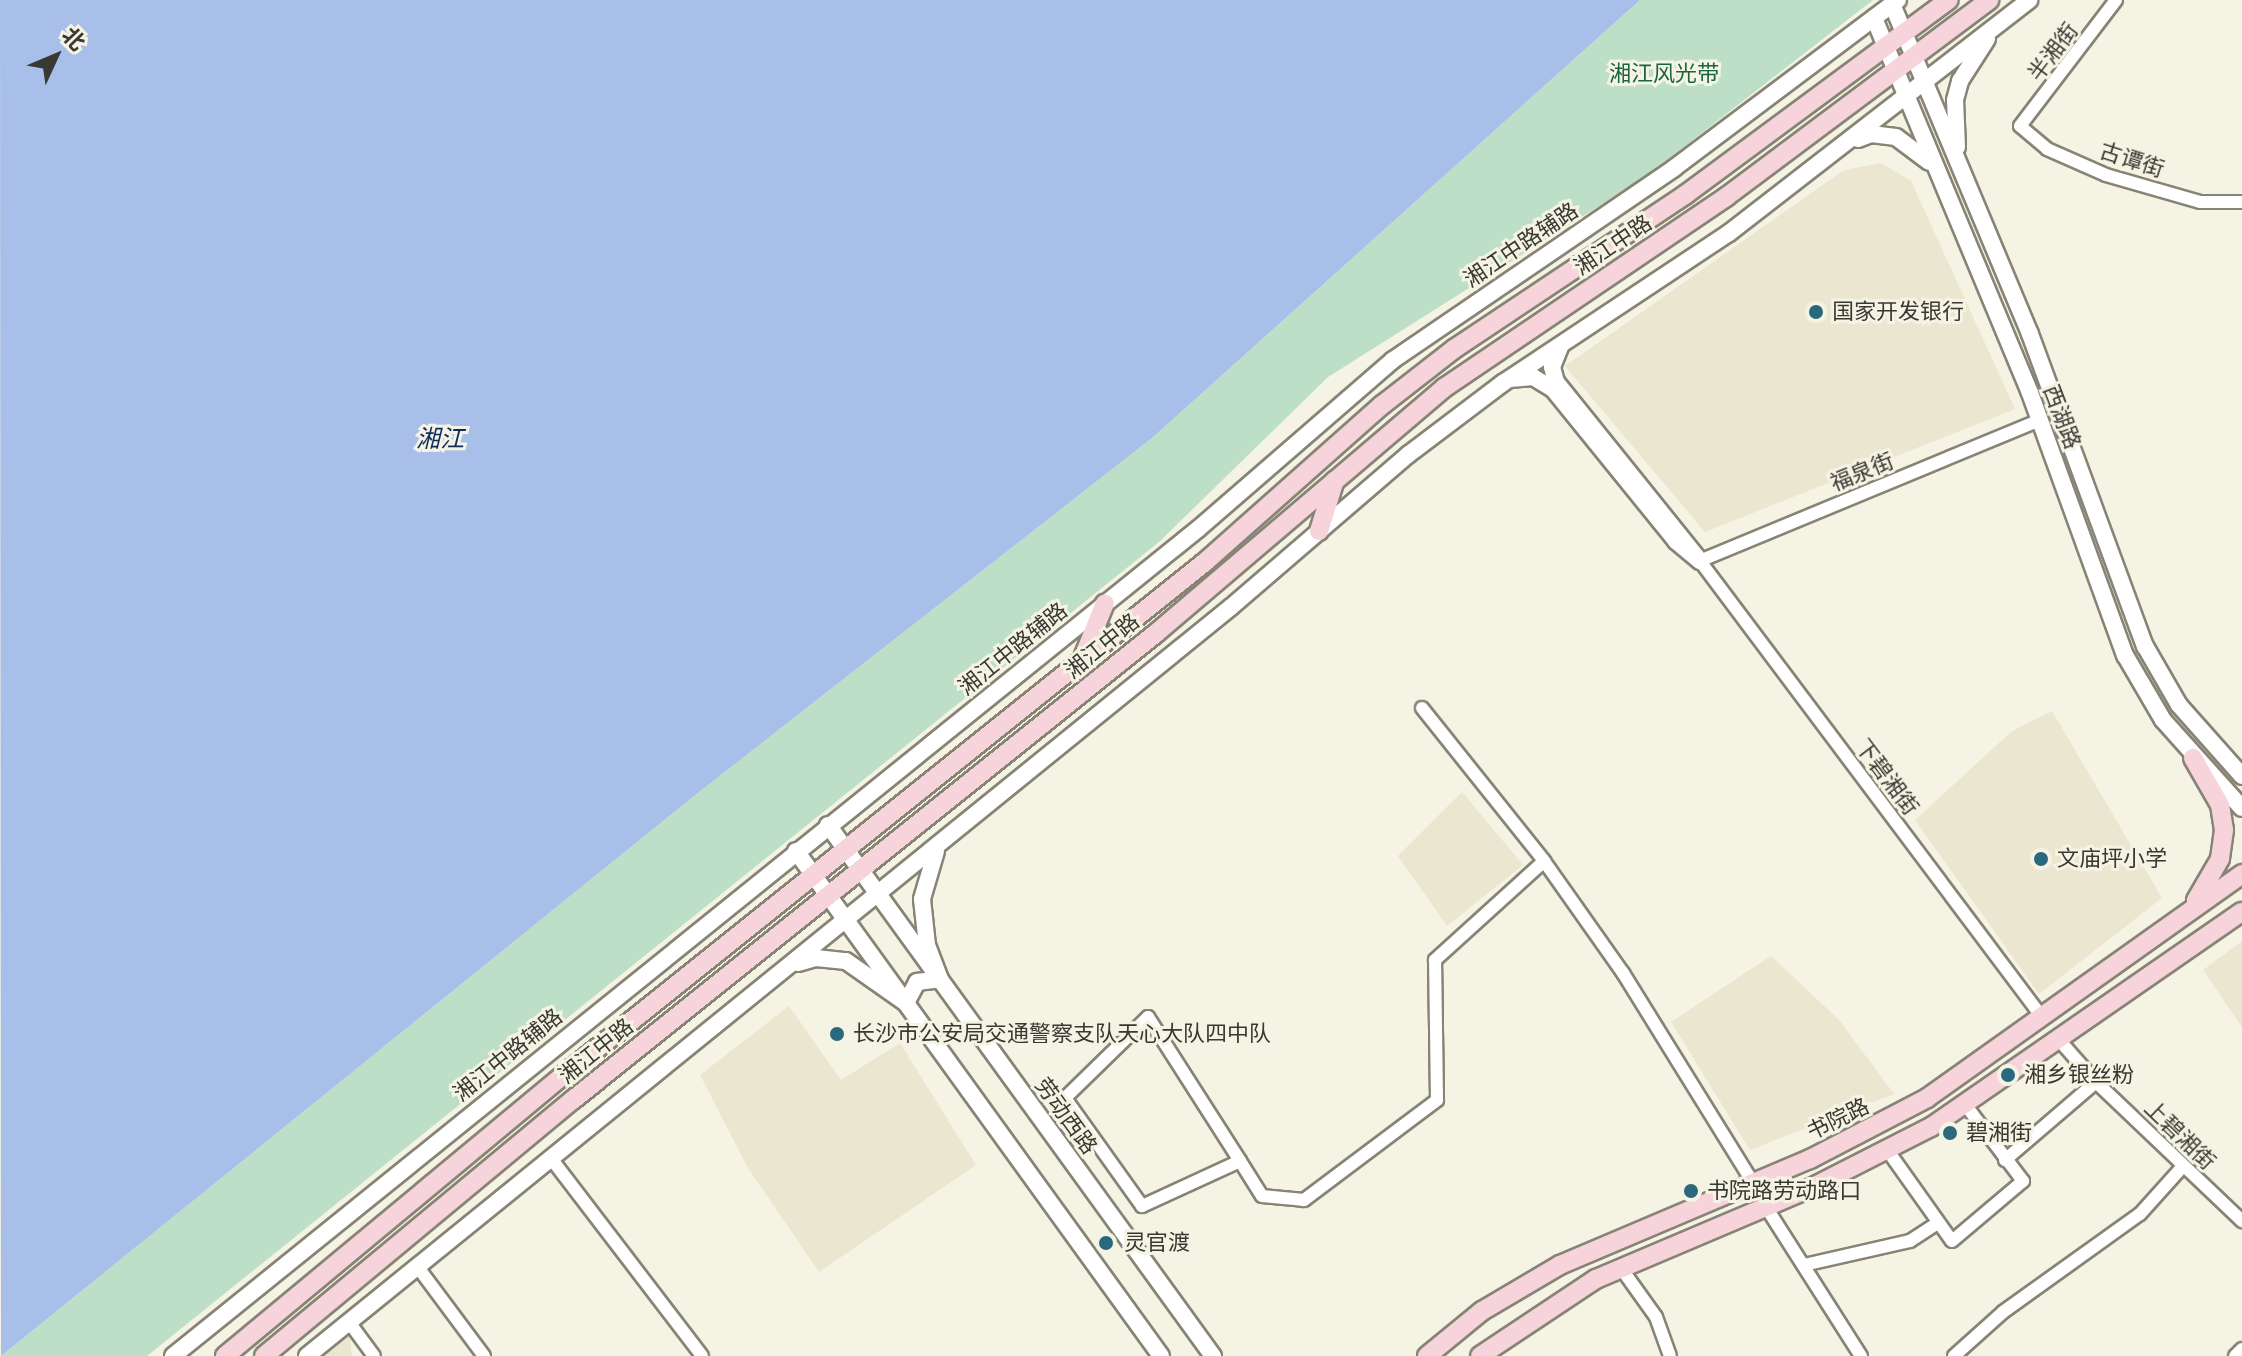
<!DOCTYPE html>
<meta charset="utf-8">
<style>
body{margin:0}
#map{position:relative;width:2242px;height:1356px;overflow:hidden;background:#f5f3e3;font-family:Helvetica,"Noto Sans SC",sans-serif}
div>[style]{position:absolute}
.built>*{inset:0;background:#eae6cf}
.green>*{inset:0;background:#bddfc8}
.water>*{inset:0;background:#a8bfea}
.roads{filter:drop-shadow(2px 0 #878476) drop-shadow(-2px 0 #878476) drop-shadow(0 2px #878476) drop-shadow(0 -2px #878476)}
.street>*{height:12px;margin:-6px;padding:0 6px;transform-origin:6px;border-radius:6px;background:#fff}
.secondary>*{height:16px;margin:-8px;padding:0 8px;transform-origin:8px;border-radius:8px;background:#fff}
.primary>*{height:18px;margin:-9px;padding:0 9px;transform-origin:9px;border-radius:9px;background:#f7d4dc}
.dots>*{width:22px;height:22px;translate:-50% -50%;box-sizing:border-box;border:4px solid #f5f3e3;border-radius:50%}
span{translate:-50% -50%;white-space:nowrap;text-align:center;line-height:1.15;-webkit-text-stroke:6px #f5f3e3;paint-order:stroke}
.street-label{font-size:22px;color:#393832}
.park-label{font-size:22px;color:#1b643d}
.poi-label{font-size:22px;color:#393832}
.left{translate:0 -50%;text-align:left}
.water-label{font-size:24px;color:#112b5d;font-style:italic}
.north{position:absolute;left:16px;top:16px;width:80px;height:80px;-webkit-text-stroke:6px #f5f3e3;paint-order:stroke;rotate:46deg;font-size:22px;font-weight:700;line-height:32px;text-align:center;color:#393832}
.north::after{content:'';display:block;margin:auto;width:28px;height:36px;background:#393832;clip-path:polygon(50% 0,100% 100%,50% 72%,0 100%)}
</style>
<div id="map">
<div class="built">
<i style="clip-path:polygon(1881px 163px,1911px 181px,2015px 409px,1705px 532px,1565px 366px,1844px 170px)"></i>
<i style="clip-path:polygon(2052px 711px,2162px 898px,2039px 994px,1915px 820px,2012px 731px)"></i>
<i style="clip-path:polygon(1462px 792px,1523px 865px,1447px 926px,1398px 856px)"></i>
<i style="clip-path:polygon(2242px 941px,2242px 1027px,2203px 970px)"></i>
<i style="clip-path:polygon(1771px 956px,1839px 1020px,1894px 1094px,1750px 1150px,1671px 1022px)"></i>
<i style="clip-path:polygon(789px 1006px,841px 1080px,900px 1043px,976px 1165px,819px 1272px,748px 1168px,700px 1075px)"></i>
<i style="clip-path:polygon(350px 1335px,352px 1356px,324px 1356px)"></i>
</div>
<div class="green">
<i style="clip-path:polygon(1640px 0,1873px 0,1645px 177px,1328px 377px,1159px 542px,147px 1356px,1px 1356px,694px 796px,1152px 438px)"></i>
</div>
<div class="water">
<i style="clip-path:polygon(0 0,1640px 0,1152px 438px,694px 796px,1px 1356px)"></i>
</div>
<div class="roads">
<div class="street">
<i style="left:2116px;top:0;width:158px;rotate:127.3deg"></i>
<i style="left:2020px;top:126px;width:35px;rotate:40deg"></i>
<i style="left:2047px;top:149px;width:64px;rotate:23.8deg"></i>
<i style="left:2106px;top:175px;width:98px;rotate:16deg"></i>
<i style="left:2200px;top:202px;width:42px"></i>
<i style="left:2040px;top:420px;width:368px;rotate:157.5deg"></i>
<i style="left:1700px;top:561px;width:570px;rotate:53.13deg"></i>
<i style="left:1422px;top:708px;width:196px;rotate:51.4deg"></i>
<i style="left:1544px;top:861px;width:137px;rotate:54.8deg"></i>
<i style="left:1623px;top:973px;width:248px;rotate:58.2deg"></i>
<i style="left:2060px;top:1041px;width:55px;rotate:48.7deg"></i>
<i style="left:2096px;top:1082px;width:202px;rotate:43.6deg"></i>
<i style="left:1888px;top:1151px;width:110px;rotate:54.6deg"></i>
<i style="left:1952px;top:1241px;width:93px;rotate:-40.2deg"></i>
<i style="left:2023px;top:1181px;width:93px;rotate:-127.1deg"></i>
<i style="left:550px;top:1157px;width:250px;rotate:52.6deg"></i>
<i style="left:2005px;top:1160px;width:120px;rotate:-40.6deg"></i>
<i style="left:1240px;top:1161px;width:108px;rotate:155.3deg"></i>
<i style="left:1142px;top:1206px;width:133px;rotate:-125.5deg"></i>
<i style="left:1065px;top:1098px;width:116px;rotate:-44.3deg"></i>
<i style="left:1148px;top:1017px;width:171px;rotate:57.4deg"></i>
<i style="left:1240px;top:1161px;width:41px;rotate:57.8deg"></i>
<i style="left:1262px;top:1196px;width:42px;rotate:5.4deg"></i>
<i style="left:1304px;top:1200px;width:166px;rotate:-36.9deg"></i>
<i style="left:1437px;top:1100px;width:140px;rotate:-90.8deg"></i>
<i style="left:1435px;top:960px;width:147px;rotate:-42.2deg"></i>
<i style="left:1766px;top:1207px;width:177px;rotate:57.5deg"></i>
<i style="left:1804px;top:1265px;width:109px;rotate:-12.8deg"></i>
<i style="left:1910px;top:1241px;width:33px;rotate:-33deg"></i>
<i style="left:417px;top:1266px;width:112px;rotate:53.3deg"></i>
<i style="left:1621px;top:1268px;width:60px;rotate:54.5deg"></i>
<i style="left:1656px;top:1317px;width:41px;rotate:70.3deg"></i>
<i style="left:349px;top:1322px;width:42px;rotate:53.7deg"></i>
<i style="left:1954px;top:1356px;width:66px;rotate:-41.9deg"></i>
<i style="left:2003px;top:1312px;width:168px;rotate:-35.6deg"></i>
<i style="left:2140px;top:1214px;width:64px;rotate:-48.1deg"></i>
<i style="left:2235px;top:1356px;width:10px;rotate:-45deg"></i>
</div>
<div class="secondary">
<i style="left:1892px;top:4px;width:358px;rotate:67.3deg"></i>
<i style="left:2030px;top:334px;width:333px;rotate:69.8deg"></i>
<i style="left:2145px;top:646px;width:68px;rotate:60deg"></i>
<i style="left:2179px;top:705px;width:95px;rotate:48.4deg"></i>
<i style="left:1874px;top:18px;width:406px;rotate:67.4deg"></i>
<i style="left:2030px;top:393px;width:279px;rotate:70.1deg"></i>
<i style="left:2125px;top:655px;width:75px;rotate:59.7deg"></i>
<i style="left:2163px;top:720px;width:118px;rotate:48.1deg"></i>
<i style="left:1858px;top:139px;width:14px;rotate:-21deg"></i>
<i style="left:1871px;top:134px;width:25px;rotate:7deg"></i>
<i style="left:1896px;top:137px;width:41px;rotate:37.1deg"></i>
<i style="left:1957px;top:147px;width:47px;rotate:-92.4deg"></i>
<i style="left:1955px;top:100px;width:20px;rotate:-75deg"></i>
<i style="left:1960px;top:81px;width:50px;rotate:-57.3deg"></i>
<i style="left:1510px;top:379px;width:23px;rotate:-5deg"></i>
<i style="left:1533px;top:377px;width:23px;rotate:31deg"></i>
<i style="left:1553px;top:389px;width:196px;rotate:51deg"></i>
<i style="left:1676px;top:541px;width:31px;rotate:40deg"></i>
<i style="left:1700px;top:561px;width:230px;rotate:-128.8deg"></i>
<i style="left:1556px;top:382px;width:16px;rotate:-105deg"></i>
<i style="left:1552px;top:367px;width:22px;rotate:-68deg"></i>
<i style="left:828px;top:825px;width:656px;rotate:54.06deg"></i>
<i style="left:796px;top:851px;width:623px;rotate:54.14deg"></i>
<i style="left:798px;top:963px;width:19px;rotate:-16deg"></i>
<i style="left:816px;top:958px;width:30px;rotate:6deg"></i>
<i style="left:846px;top:961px;width:73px;rotate:35deg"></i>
<i style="left:906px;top:1003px;width:24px;rotate:-62deg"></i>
<i style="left:917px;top:982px;width:23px;rotate:-7deg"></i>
<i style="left:940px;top:979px;width:36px;rotate:-111deg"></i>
<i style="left:927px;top:945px;width:46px;rotate:-96.2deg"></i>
<i style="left:922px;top:899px;width:50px;rotate:-73.7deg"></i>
<i style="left:173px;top:1356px;width:1317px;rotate:-38.9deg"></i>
<i style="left:1198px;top:529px;width:258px;rotate:-40.9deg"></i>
<i style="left:1393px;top:360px;width:340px;rotate:-34.3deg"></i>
<i style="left:1674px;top:168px;width:280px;rotate:-36.9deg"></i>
<i style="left:307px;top:1356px;width:1189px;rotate:-39.03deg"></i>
<i style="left:1231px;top:607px;width:235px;rotate:-40.7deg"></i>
<i style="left:1409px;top:454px;width:118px;rotate:-37.1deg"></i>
<i style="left:1503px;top:383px;width:271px;rotate:-33.6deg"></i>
<i style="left:1729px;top:233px;width:380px;rotate:-37.8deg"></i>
</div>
<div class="primary">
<i style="left:1319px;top:531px;width:53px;rotate:-72.6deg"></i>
<i style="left:1082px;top:660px;width:61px;rotate:-68deg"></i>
<i style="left:2193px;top:758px;width:54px;rotate:60.1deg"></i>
<i style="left:2220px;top:805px;width:25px;rotate:81deg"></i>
<i style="left:2224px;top:830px;width:29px;rotate:98deg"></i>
<i style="left:2220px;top:859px;width:48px;rotate:120.3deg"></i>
<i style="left:225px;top:1356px;width:442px;rotate:-39.7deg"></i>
<i style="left:565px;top:1074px;width:820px;rotate:-38.66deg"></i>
<i style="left:1205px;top:562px;width:237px;rotate:-41.6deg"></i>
<i style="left:1382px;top:405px;width:91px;rotate:-37.9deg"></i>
<i style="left:1454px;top:349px;width:278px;rotate:-33.7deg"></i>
<i style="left:1685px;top:195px;width:328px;rotate:-36.5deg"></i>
<i style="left:264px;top:1356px;width:403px;rotate:-39.7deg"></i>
<i style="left:574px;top:1099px;width:744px;rotate:-38.67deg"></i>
<i style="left:1155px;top:634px;width:380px;rotate:-40.4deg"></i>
<i style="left:1444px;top:388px;width:341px;rotate:-34.1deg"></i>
<i style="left:1726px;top:197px;width:329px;rotate:-36.8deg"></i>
<i style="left:1427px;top:1356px;width:71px;rotate:-39.3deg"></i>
<i style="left:1482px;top:1311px;width:91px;rotate:-30.5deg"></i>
<i style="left:1560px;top:1265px;width:272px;rotate:-23deg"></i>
<i style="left:1810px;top:1159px;width:132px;rotate:-27.5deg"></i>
<i style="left:1927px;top:1098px;width:387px;rotate:-35.4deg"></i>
<i style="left:1480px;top:1356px;width:139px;rotate:-33.6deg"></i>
<i style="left:1596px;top:1279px;width:240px;rotate:-23deg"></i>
<i style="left:1817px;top:1185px;width:128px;rotate:-27deg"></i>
<i style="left:1931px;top:1127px;width:378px;rotate:-34.7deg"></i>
</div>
</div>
<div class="dots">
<i style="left:1816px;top:312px;background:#2a687e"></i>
<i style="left:2041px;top:859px;background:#2a687e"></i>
<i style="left:837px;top:1034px;background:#2a687e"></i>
<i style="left:2008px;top:1075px;background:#2a687e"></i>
<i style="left:1950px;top:1133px;background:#2a687e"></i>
<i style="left:1691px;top:1191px;background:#2a687e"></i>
<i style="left:1106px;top:1243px;background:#2a687e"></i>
</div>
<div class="street-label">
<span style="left:2053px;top:52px;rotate:-53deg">半湘街</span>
<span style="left:2132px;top:160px;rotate:18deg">古谭街</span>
<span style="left:1521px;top:245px;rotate:-34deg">湘江中路辅路</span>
<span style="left:1613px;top:245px;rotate:-34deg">湘江中路</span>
<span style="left:2062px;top:417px;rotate:69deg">西湖路</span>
<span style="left:1862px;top:472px;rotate:-22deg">福泉街</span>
<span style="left:1102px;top:646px;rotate:-39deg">湘江中路</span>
<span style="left:1013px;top:649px;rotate:-39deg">湘江中路辅路</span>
<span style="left:1887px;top:777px;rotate:53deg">下碧湘街</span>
<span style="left:596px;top:1051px;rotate:-39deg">湘江中路</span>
<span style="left:508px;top:1055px;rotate:-39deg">湘江中路辅路</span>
<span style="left:1066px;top:1116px;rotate:54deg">劳动西路</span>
<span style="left:1838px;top:1119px;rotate:-26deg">书院路</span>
<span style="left:2180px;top:1135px;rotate:44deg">上碧湘街</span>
</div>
<div class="park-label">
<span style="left:1664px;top:74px">湘江风光带</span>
</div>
<div class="poi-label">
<span class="left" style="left:1832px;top:312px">国家开发银行</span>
<span class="left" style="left:2057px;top:859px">文庙坪小学</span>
<span class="left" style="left:853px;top:1034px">长沙市公安局交通警察支队天心大队四中队</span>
<span class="left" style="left:2024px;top:1075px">湘乡银丝粉</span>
<span class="left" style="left:1966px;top:1133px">碧湘街</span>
<span class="left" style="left:1707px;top:1191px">书院路劳动路口</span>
<span class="left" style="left:1124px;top:1243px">灵官渡</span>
</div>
<div class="water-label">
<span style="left:440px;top:439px">湘江</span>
</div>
<div class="north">北</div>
</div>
